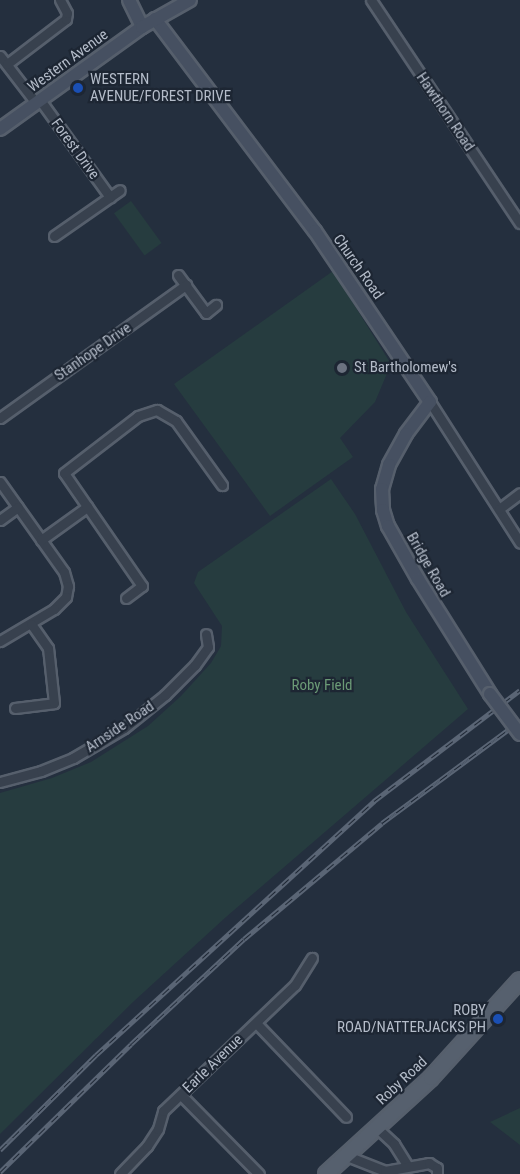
<!DOCTYPE html>
<style>
body{margin:0}
#map{position:relative;width:520px;height:1174px;overflow:hidden;background:#242f3e;font-family:"Roboto Condensed",sans-serif}
div>[style]{position:absolute}
.green>*{inset:0;background:#263c3f;transform-origin:0 0}
.roads{filter:drop-shadow(2px 0 #565f6c) drop-shadow(-2px 0 #565f6c) drop-shadow(0 2px #565f6c) drop-shadow(0 -2px #565f6c)}
.street>*{height:9px;margin:-4.5px;padding:0 4.5px;transform-origin:4.5px;border-radius:4.5px;background:#38414e}
.secondary>*{height:12px;margin:-6px;padding:0 6px;transform-origin:6px;border-radius:6px;background:#465061}
.primary>*{height:14px;margin:-7px;padding:0 7px;transform-origin:7px;border-radius:7px;background:#56606e}
.rail>*{height:5px;margin-top:-2.5px;transform-origin:0;background:repeating-linear-gradient(90deg,#1d2633 0 9px,#5a6575 0 18px);box-sizing:border-box;border-block:2px solid #5a6575}
.bridges{filter:drop-shadow(2px 0 #565f6c) drop-shadow(-2px 0 #565f6c) drop-shadow(0 2px #565f6c) drop-shadow(0 -2px #565f6c)}
.secondary-bridge>*{height:12px;margin:-6px;padding:0 6px;transform-origin:6px;border-radius:6px;background:#465061}
.dots>*{width:16px;height:16px;translate:-50% -50%;box-sizing:border-box;border:3px solid #1d2633;border-radius:50%}
span{translate:-50% -50%;white-space:nowrap;text-align:center;line-height:1.15;-webkit-text-stroke:4.5px #1d2633;paint-order:stroke}
.street-label{font-size:15px;color:#b4bcc9}
.poi-label{font-size:15px;color:#b4bcc9}
.left{translate:0 -50%;text-align:left}
.right{translate:-100% -50%;text-align:right}
.park-label{font-size:15px;color:#6b9a76}
</style>
<div id="map">
<div class="green">
<i style="left:131px;top:201px;width:52px;height:21px;rotate:54deg"></i>
<i style="clip-path:polygon(333px 271px,391px 364px,375px 402px,340px 438px,353px 457px,270px 516px,174px 384px)"></i>
<i style="clip-path:polygon(331px 479px,355px 514px,406px 612px,468px 709px,226px 917px,133px 1002px,0 1134px,0 793px,52px 778px,91px 762px,148px 726px,181px 696px,211px 663px,221px 646px,222px 626px,194px 583px,198px 572px)"></i>
<i style="clip-path:polygon(520px 1108px,520px 1145px,490px 1122px)"></i>
</div>
<div class="roads">
<div class="street">
<i style="left:371px;top:0;width:268px;rotate:56.3deg"></i>
<i style="left:0;top:56px;width:59px;rotate:52.5deg"></i>
<i style="left:7px;top:64px;width:74px;rotate:-37.3deg"></i>
<i style="left:66px;top:19px;width:6px;rotate:-81deg"></i>
<i style="left:67px;top:13px;width:15px;rotate:-118deg"></i>
<i style="left:40px;top:100px;width:120px;rotate:54.2deg"></i>
<i style="left:54px;top:236px;width:80px;rotate:-34.9deg"></i>
<i style="left:178px;top:275px;width:47px;rotate:53.6deg"></i>
<i style="left:206px;top:313px;width:13px;rotate:-39deg"></i>
<i style="left:430px;top:402px;width:167px;rotate:57.4deg"></i>
<i style="left:0;top:418px;width:229px;rotate:-35.6deg"></i>
<i style="left:0;top:482px;width:110px;rotate:54.6deg"></i>
<i style="left:64px;top:572px;width:15px;rotate:74deg"></i>
<i style="left:68px;top:586px;width:11px;rotate:100deg"></i>
<i style="left:66px;top:597px;width:17px;rotate:135deg"></i>
<i style="left:54px;top:609px;width:63px;rotate:149.3deg"></i>
<i style="left:499px;top:509px;width:26px;rotate:-37deg"></i>
<i style="left:0;top:520px;width:22px;rotate:-36deg"></i>
<i style="left:41px;top:540px;width:57px;rotate:-35.7deg"></i>
<i style="left:126px;top:598px;width:20px;rotate:-37deg"></i>
<i style="left:142px;top:586px;width:137px;rotate:-124.6deg"></i>
<i style="left:64px;top:473px;width:93px;rotate:-37.6deg"></i>
<i style="left:138px;top:416px;width:20px;rotate:-18deg"></i>
<i style="left:157px;top:410px;width:22px;rotate:30deg"></i>
<i style="left:176px;top:421px;width:79px;rotate:54.3deg"></i>
<i style="left:15px;top:708px;width:39px;rotate:-7deg"></i>
<i style="left:54px;top:703px;width:55px;rotate:-96.2deg"></i>
<i style="left:48px;top:648px;width:29px;rotate:-125deg"></i>
<i style="left:0;top:782px;width:42px;rotate:-15deg"></i>
<i style="left:41px;top:771px;width:35px;rotate:-22deg"></i>
<i style="left:73px;top:758px;width:59px;rotate:-30.5deg"></i>
<i style="left:124px;top:728px;width:53px;rotate:-38.8deg"></i>
<i style="left:165px;top:695px;width:42px;rotate:-45deg"></i>
<i style="left:195px;top:665px;width:22px;rotate:-54deg"></i>
<i style="left:208px;top:647px;width:13px;rotate:-99deg"></i>
<i style="left:256px;top:1023px;width:130px;rotate:46.2deg"></i>
<i style="left:181px;top:1095px;width:111px;rotate:45.4deg"></i>
<i style="left:376px;top:1127px;width:25px;rotate:43deg"></i>
<i style="left:394px;top:1144px;width:25px;rotate:58deg"></i>
<i style="left:347px;top:1156px;width:41px;rotate:21.5deg"></i>
<i style="left:385px;top:1171px;width:45px;rotate:-10.3deg"></i>
<i style="left:429px;top:1163px;width:9px;rotate:32deg"></i>
<i style="left:437px;top:1168px;width:6px;rotate:90deg"></i>
<i style="left:120px;top:1174px;width:39px;rotate:-46deg"></i>
<i style="left:147px;top:1146px;width:20px;rotate:-57deg"></i>
<i style="left:158px;top:1129px;width:19px;rotate:-74deg"></i>
<i style="left:163px;top:1111px;width:182px;rotate:-43.7deg"></i>
<i style="left:295px;top:985px;width:32px;rotate:-58deg"></i>
</div>
<div class="secondary">
<i style="left:129px;top:0;width:30px;rotate:64deg"></i>
<i style="left:155px;top:19px;width:266px;rotate:53deg"></i>
<i style="left:315px;top:231px;width:206px;rotate:56.1deg"></i>
<i style="left:430px;top:402px;width:40px;rotate:127deg"></i>
<i style="left:406px;top:434px;width:35px;rotate:119deg"></i>
<i style="left:389px;top:465px;width:25px;rotate:106deg"></i>
<i style="left:382px;top:489px;width:21px;rotate:87deg"></i>
<i style="left:383px;top:510px;width:17px;rotate:73deg"></i>
<i style="left:388px;top:526px;width:61px;rotate:60.5deg"></i>
<i style="left:418px;top:579px;width:136px;rotate:57.9deg"></i>
<i style="left:0;top:129px;width:175px;rotate:-35.7deg"></i>
<i style="left:142px;top:27px;width:55px;rotate:-29.4deg"></i>
</div>
<div class="primary">
<i style="left:326px;top:1174px;width:142px;rotate:-42.4deg"></i>
<i style="left:431px;top:1078px;width:132px;rotate:-47.8deg"></i>
</div>
</div>
<div class="rail">
<i style="left:0;top:1150px;width:135px;rotate:-44.7deg"></i>
<i style="left:96px;top:1055px;width:377px;rotate:-42.4deg"></i>
<i style="left:374px;top:801px;width:183px;rotate:-37.2deg"></i>
<i style="left:0;top:1172px;width:183px;rotate:-44.3deg"></i>
<i style="left:131px;top:1044px;width:154px;rotate:-42.9deg"></i>
<i style="left:244px;top:939px;width:180px;rotate:-40deg"></i>
<i style="left:382px;top:823px;width:172px;rotate:-36.5deg"></i>
</div>
<div class="bridges">
<div class="secondary-bridge">
<i style="left:490px;top:694px;width:50px;rotate:53.1deg"></i>
</div>
</div>
<div class="dots">
<i style="left:78px;top:88px;background:#1a4fb4"></i>
<i style="left:342px;top:368px;background:#6b7280"></i>
<i style="left:498px;top:1019px;background:#1a4fb4"></i>
</div>
<div class="street-label">
<span style="left:68px;top:61px;rotate:-36deg">Western Avenue</span>
<span style="left:445px;top:112px;rotate:56deg">Hawthorn Road</span>
<span style="left:75px;top:149px;rotate:54deg">Forest Drive</span>
<span style="left:358px;top:267px;rotate:55deg">Church Road</span>
<span style="left:93px;top:352px;rotate:-35deg">Stanhope Drive</span>
<span style="left:428px;top:565px;rotate:60deg">Bridge Road</span>
<span style="left:120px;top:727px;rotate:-34deg">Arnside Road</span>
<span style="left:213px;top:1064px;rotate:-44deg">Earle Avenue</span>
<span style="left:402px;top:1081px;rotate:-43deg">Roby Road</span>
</div>
<div class="poi-label">
<span class="left" style="left:90px;top:88px">WESTERN<br>AVENUE/FOREST DRIVE</span>
<span class="left" style="left:354px;top:368px">St Bartholomew's</span>
<span class="right" style="left:486px;top:1019px">ROBY<br>ROAD/NATTERJACKS PH</span>
</div>
<div class="park-label">
<span style="left:322px;top:686px">Roby Field</span>
</div>
</div>
